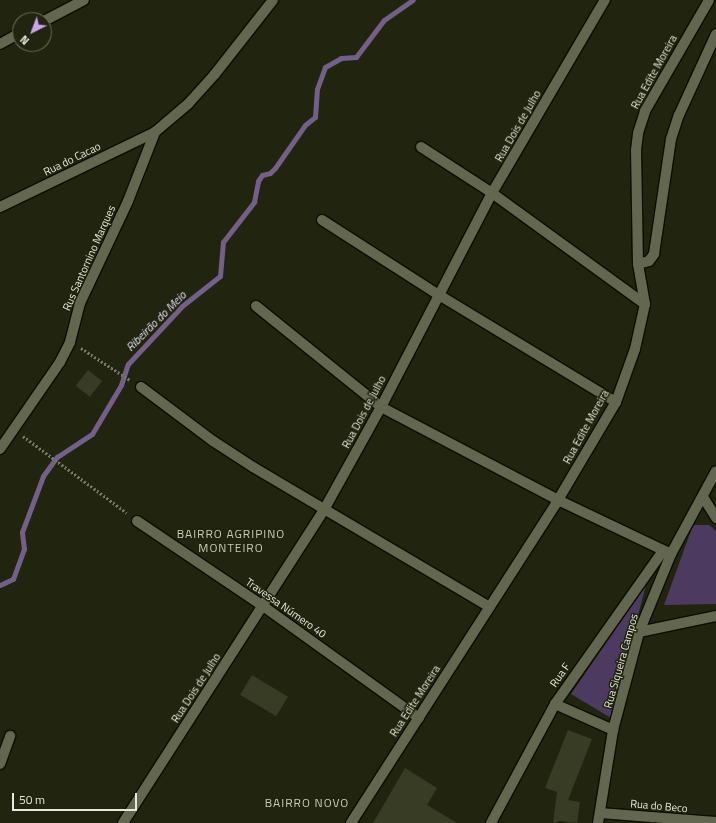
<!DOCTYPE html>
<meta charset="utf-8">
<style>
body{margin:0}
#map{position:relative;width:716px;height:823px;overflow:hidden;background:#21240e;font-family:"Titillium Web",sans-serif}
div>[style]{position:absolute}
.green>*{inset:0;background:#4d3a60}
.stream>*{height:5px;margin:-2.5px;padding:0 2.5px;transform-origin:2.5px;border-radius:2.5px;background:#745f8b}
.building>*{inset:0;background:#383c25;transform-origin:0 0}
.path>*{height:2.5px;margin-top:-1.25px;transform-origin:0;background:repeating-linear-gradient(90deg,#757865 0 2px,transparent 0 4px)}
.roads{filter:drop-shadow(1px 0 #0b0d00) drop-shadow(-1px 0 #0b0d00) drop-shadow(0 1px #0b0d00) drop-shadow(0 -1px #0b0d00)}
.minor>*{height:10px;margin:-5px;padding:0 5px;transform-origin:5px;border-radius:5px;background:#63674f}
.secondary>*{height:10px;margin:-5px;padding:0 5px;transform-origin:5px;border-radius:5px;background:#63674f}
span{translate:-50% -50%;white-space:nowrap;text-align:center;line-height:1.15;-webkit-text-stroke:3px #21240e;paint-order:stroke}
.street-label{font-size:11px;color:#e6e9db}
.water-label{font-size:12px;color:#e8dbf8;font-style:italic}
.neighbourhood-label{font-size:12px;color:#c8ccb1;letter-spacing:1px}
.north{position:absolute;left:12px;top:12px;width:40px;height:40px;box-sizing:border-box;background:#21240e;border:1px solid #707360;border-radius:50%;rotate:222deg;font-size:11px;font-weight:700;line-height:16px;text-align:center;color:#e6e9db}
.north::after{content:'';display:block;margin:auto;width:14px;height:18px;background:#c9a5ee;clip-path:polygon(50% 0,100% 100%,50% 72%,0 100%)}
.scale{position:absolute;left:12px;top:793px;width:125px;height:18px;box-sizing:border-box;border:2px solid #e6e9db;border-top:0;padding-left:5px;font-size:12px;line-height:14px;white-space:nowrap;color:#e6e9db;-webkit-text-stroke:3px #21240e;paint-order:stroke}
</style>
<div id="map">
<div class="green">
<i style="clip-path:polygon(693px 525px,709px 525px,716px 531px,716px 604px,664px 605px)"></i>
<i style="clip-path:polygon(646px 585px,611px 718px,571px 694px)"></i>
</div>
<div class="stream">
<i style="left:0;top:585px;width:14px;rotate:-25deg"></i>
<i style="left:13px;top:579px;width:32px;rotate:-70deg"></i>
<i style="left:24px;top:549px;width:17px;rotate:-97deg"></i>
<i style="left:22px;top:532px;width:60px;rotate:-69.4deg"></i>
<i style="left:43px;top:476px;width:24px;rotate:-54deg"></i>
<i style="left:57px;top:457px;width:42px;rotate:-33.3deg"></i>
<i style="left:92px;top:434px;width:57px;rotate:-59.4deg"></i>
<i style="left:121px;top:385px;width:22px;rotate:-72deg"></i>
<i style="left:128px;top:364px;width:79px;rotate:-47deg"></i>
<i style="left:182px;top:306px;width:48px;rotate:-38.3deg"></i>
<i style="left:220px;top:276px;width:34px;rotate:-85deg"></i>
<i style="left:223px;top:242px;width:51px;rotate:-52.2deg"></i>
<i style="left:254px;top:202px;width:21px;rotate:-79deg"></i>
<i style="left:258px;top:181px;width:7px;rotate:-56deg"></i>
<i style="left:262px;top:175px;width:8px;rotate:-14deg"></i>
<i style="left:270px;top:173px;width:7px;rotate:-45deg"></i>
<i style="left:275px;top:168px;width:52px;rotate:-55.1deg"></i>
<i style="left:305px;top:125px;width:13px;rotate:-39deg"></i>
<i style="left:315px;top:117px;width:28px;rotate:-86deg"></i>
<i style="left:317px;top:89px;width:23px;rotate:-70deg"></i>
<i style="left:325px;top:67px;width:18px;rotate:-29deg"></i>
<i style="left:341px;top:58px;width:15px;rotate:-4deg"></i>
<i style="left:356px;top:57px;width:46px;rotate:-52.9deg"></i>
<i style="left:384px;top:20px;width:35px;rotate:-35deg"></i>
</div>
<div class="building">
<i style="left:88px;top:370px;width:18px;height:20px;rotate:38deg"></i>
<i style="left:252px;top:675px;width:42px;height:23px;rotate:31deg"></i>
<i style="clip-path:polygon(568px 730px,592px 739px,568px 800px,580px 802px,577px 823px,560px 821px,553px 823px,557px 792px,545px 788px)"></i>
<i style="clip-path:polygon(405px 768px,437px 788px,427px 805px,457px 823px,373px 823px)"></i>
</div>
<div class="path">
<i style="left:81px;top:348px;width:59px;rotate:33.1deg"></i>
<i style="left:23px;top:436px;width:129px;rotate:36.5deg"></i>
</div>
<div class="roads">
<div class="minor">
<i style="left:44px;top:21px;width:45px;rotate:-27.7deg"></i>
<i style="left:0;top:44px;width:23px;rotate:-29deg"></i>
<i style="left:421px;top:147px;width:85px;rotate:32.9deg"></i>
<i style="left:492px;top:193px;width:189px;rotate:36deg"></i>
<i style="left:0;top:207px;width:172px;rotate:-25.8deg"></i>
<i style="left:155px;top:132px;width:43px;rotate:-40.3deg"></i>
<i style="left:188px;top:104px;width:40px;rotate:-48deg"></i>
<i style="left:215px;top:74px;width:94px;rotate:-51.9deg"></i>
<i style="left:322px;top:220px;width:139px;rotate:32.7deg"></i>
<i style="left:439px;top:295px;width:207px;rotate:31.2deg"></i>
<i style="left:638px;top:264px;width:11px;rotate:-15deg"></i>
<i style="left:649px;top:261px;width:9px;rotate:-54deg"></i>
<i style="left:654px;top:254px;width:116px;rotate:-81.6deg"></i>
<i style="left:671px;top:139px;width:25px;rotate:-72deg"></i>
<i style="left:679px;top:115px;width:89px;rotate:-65.4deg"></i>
<i style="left:256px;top:306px;width:161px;rotate:38.9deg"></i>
<i style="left:381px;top:407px;width:200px;rotate:27.7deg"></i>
<i style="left:558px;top:500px;width:125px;rotate:25.5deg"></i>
<i style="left:141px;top:387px;width:90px;rotate:36.9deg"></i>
<i style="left:213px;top:441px;width:48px;rotate:33deg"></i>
<i style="left:253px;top:467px;width:275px;rotate:30.6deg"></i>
<i style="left:0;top:449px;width:106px;rotate:-55.4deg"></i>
<i style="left:60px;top:362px;width:22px;rotate:-63deg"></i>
<i style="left:70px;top:342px;width:40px;rotate:-75.6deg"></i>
<i style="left:80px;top:303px;width:113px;rotate:-64.8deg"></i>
<i style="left:128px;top:201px;width:74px;rotate:-68.6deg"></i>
<i style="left:703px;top:497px;width:25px;rotate:58deg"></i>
<i style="left:137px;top:521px;width:152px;rotate:34deg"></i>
<i style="left:263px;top:606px;width:192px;rotate:35.7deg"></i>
<i style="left:639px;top:632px;width:79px;rotate:-11.7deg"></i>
<i style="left:555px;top:704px;width:64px;rotate:24.1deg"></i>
<i style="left:0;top:764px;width:30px;rotate:-70deg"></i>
<i style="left:600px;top:813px;width:116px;rotate:4.4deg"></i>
<i style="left:123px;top:823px;width:374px;rotate:-57.3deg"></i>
<i style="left:325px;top:508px;width:115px;rotate:-61deg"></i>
<i style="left:381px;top:407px;width:241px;rotate:-62.6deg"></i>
<i style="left:492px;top:193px;width:224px;rotate:-59.7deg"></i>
<i style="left:351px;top:823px;width:384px;rotate:-57.3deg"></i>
<i style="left:558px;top:500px;width:114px;rotate:-59.4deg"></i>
<i style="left:616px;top:402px;width:56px;rotate:-70.3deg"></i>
<i style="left:635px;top:349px;width:46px;rotate:-77.5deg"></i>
<i style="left:645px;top:304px;width:41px;rotate:-99.9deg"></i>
<i style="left:638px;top:264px;width:114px;rotate:-91deg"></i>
<i style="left:636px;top:150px;width:17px;rotate:-83deg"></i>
<i style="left:638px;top:133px;width:23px;rotate:-72deg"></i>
<i style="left:645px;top:111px;width:128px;rotate:-60deg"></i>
<i style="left:491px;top:823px;width:135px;rotate:-61.7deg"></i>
<i style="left:555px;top:704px;width:187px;rotate:-54.8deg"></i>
</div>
<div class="secondary">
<i style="left:598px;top:823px;width:94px;rotate:-80.8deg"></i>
<i style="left:613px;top:730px;width:101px;rotate:-75.1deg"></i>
<i style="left:639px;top:632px;width:84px;rotate:-67.7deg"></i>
<i style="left:671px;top:554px;width:94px;rotate:-61.5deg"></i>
</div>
</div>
<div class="street-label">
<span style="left:654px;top:72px;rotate:-61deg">Rua Edite Moreira</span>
<span style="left:518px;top:126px;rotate:-60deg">Rua Dois de Julho</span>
<span style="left:72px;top:159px;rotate:-26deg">Rua do Cacao</span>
<span style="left:89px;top:258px;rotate:-66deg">Rus Santornino Marques</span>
<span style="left:364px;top:412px;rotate:-62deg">Rua Dois de Julho</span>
<span style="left:586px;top:427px;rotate:-61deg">Rua Edite Moreira</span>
<span style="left:286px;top:608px;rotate:35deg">Travessa Número 40</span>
<span style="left:621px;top:661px;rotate:-74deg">Rua Siqueira Campos</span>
<span style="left:560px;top:675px;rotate:-55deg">Rua F</span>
<span style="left:196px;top:688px;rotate:-57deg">Rua Dois de Julho</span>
<span style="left:415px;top:701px;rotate:-57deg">Rua Edite Moreira</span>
<span style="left:659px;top:806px;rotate:5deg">Rua do Beco</span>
</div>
<div class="water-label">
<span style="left:156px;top:321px;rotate:-45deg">Ribeirão do Meio</span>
</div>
<div class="neighbourhood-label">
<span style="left:231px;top:541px">BAIRRO AGRIPINO<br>MONTEIRO</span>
<span style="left:307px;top:803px">BAIRRO NOVO</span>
</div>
<div class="north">N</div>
<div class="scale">50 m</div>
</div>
